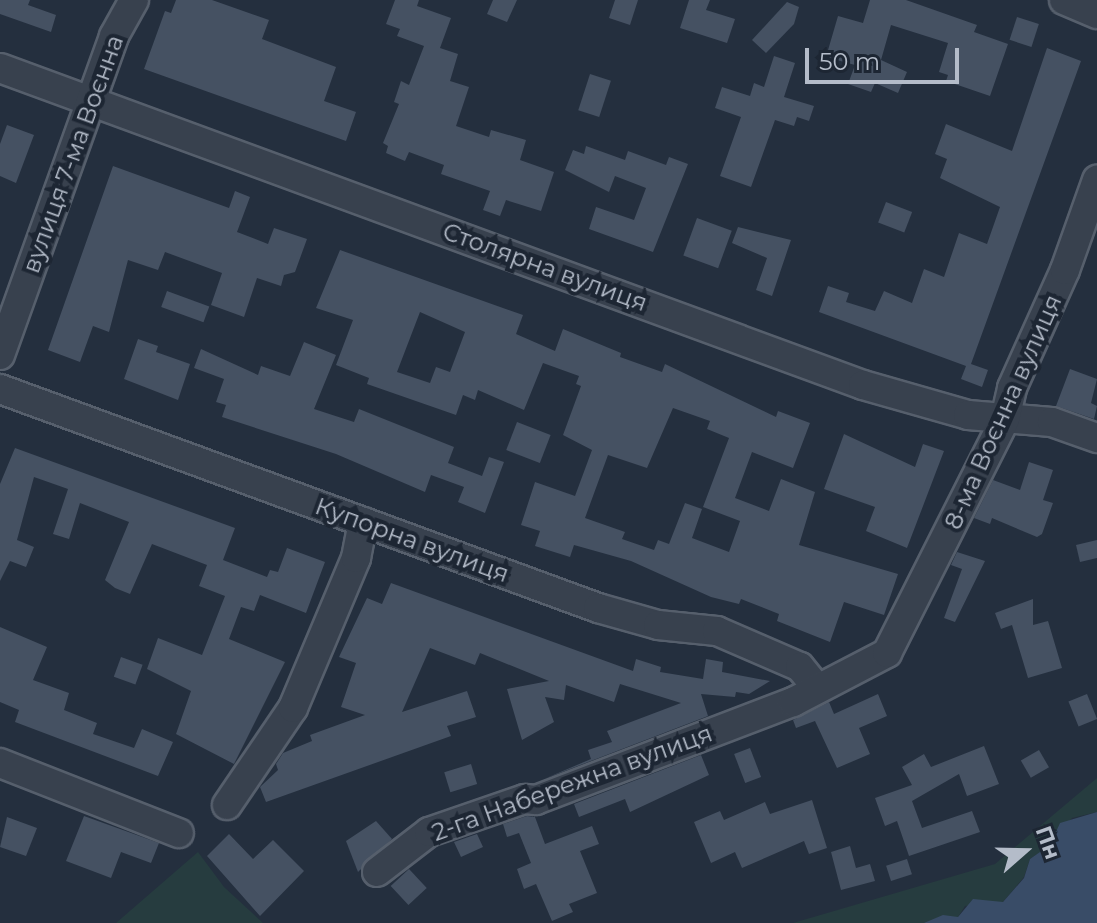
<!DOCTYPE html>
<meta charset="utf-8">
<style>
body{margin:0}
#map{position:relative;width:1097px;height:923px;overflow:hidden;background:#242f3e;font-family:Montserrat,sans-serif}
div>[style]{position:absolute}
.green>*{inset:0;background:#263c3f}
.water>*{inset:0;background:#394c67}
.building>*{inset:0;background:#455162;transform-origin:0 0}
.roads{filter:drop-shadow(2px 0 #565f6c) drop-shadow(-2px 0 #565f6c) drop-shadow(0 2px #565f6c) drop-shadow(0 -2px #565f6c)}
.minor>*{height:28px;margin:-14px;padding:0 14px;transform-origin:14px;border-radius:14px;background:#38414e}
span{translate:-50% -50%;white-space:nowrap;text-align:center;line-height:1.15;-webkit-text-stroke:8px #1d2633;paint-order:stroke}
.street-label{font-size:24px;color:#b4bcc9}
.north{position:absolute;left:985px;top:811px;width:80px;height:80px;-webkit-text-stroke:6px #1d2633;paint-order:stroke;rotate:70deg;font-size:22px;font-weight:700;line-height:32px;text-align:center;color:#b4bcc9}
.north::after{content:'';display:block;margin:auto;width:28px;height:36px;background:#b4bcc9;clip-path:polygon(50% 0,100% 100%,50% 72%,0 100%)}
.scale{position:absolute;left:805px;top:48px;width:154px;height:36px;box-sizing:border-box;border:4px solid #b4bcc9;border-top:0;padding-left:10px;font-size:24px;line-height:28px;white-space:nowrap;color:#b4bcc9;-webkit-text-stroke:6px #1d2633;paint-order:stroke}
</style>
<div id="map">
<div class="green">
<i style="clip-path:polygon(1097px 778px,1097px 812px,1072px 818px,1050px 846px,1030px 859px,1024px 877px,1003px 902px,965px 906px,958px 917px,933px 923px,793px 923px,995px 864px)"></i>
<i style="clip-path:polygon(198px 852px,224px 887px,263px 923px,116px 923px)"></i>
</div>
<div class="water">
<i style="clip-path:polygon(1097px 812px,1097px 923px,924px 923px,943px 915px,958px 917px,973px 899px,1003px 902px,1024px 878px,1030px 859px,1050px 845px,1060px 823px)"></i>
</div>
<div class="building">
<i style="clip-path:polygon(0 0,30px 0,28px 5px,56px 15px,51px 32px,0 14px)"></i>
<i style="clip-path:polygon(176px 0,212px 0,269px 20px,262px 39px,336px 67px,324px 101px,356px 112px,346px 141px,144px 69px,165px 11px,171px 13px)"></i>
<i style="clip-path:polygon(395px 0,419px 0,417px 6px,451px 18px,440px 48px,458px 54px,450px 81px,469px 87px,456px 126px,489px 137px,491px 130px,526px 140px,520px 160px,554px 172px,541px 211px,506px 200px,500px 216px,483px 210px,490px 191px,441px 174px,444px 165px,409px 152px,405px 161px,386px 153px,388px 146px,383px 143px,399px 104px,394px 102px,401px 81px,409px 85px,424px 46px,397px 36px,400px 29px,386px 24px)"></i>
<i style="clip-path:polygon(493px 0,517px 0,507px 22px,487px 14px)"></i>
<i style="clip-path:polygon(615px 0,638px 0,630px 25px,609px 18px)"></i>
<i style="clip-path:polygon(689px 0,710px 0,706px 10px,735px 19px,727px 43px,680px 28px)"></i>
<i style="clip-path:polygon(870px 0,906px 0,977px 25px,974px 32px,1008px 44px,990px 96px,946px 81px,948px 75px,939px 72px,948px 43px,891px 25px,881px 60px,907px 72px,898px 93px,875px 83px,871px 92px,848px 84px,855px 65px,826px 57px,838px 16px,863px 23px)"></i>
<i style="clip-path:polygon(787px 2px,799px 7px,794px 24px,766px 53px,752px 40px)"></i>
<i style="left:1017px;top:17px;width:23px;height:24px;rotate:18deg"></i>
<i style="clip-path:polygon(1047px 48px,1081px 61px,971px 364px,988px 370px,982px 387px,961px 379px,966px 366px,819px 312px,828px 286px,849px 293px,846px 302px,875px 311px,884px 291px,912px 303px,924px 269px,944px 277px,959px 233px,987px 244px,1000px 207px,940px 178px,947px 159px,935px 154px,946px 124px,1012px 151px)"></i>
<i style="clip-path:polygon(774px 56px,795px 63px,784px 97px,814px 106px,809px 121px,797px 117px,794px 126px,775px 120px,751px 187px,720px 176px,741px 117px,715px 108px,722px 87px,750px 96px,754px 83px,764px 87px)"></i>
<i style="left:590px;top:74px;width:22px;height:38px;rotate:18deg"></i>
<i style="clip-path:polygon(7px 125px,34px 135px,16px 183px,0 176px,0 144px)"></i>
<i style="clip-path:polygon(586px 146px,625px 160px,628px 151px,666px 165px,669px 157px,688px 164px,653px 252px,589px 229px,596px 207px,634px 220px,646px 188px,615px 176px,609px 192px,565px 170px,573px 150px,584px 154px)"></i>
<i style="clip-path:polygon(113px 166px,229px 208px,235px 191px,250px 197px,237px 232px,268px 244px,274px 228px,307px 239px,295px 272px,284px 275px,281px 286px,257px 278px,244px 317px,211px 305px,222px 273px,165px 252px,158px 270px,128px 260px,109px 332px,93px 326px,80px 362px,48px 350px)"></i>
<i style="left:886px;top:202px;width:28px;height:22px;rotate:21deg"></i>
<i style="left:697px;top:218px;width:37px;height:40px;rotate:20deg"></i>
<i style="clip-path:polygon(738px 227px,791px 240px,772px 296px,756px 290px,767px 258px,732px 243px)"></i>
<i style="clip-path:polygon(evenodd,340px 250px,523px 315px,516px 334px,555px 351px,563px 329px,621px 353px,620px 357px,662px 372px,665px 364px,776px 417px,778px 411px,810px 423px,793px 468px,752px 452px,735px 498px,769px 511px,781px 479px,815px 492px,799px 545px,898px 574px,884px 615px,844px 602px,830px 642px,777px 621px,779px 614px,741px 599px,739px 604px,711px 597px,631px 561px,574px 545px,570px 557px,535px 546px,540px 531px,521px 525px,535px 482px,575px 496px,592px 450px,563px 435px,581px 386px,576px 384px,579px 376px,543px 363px,524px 410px,478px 390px,475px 400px,463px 395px,456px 415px,367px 384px,369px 378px,336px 365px,353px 320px,316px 308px,340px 250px,420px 312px,465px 332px,450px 372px,436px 367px,430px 383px,397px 372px,420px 312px,340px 250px,673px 408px,710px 421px,707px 429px,729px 438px,703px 507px,740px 521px,729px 552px,692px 538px,702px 509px,685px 503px,669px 544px,658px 540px,654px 550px,622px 539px,625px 532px,585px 518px,608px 455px,647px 468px,673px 408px)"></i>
<i style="left:167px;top:291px;width:45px;height:17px;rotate:20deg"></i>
<i style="clip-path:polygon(138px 339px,158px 346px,156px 352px,190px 364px,178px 400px,124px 379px)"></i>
<i style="clip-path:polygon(304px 342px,336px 355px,314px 409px,354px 422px,359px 409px,454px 447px,448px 463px,482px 476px,489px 457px,504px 462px,485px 513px,458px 502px,464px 487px,431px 475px,425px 492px,336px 454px,222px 417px,226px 405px,216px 402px,224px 379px,194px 368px,201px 349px,258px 375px,261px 366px,290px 376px)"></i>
<i style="clip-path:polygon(1070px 369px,1097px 379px,1091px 403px,1097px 406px,1094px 419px,1056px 406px)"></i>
<i style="left:517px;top:422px;width:36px;height:30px;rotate:21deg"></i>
<i style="clip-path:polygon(844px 434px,915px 467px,923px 444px,944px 451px,907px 548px,866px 531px,875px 507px,824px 489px)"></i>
<i style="clip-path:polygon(15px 448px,235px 528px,223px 560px,267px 577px,270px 570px,278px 572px,287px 548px,325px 562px,306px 613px,260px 595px,254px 611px,241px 607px,229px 639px,285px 662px,234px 764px,176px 734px,191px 691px,147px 669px,158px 638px,202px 655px,225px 596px,199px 586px,207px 565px,152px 544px,130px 594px,115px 588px,105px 580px,129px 522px,80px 503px,69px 539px,53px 534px,68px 489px,34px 477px,17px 540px,34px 547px,26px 567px,10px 561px,0 581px,0 484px)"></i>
<i style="clip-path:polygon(1029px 462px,1053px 470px,1043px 500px,1053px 503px,1042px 534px,1037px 537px,992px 518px,990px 524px,974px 518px,993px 480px,1020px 490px)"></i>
<i style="clip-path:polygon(1097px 540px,1097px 558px,1080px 562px,1076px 545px)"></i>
<i style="clip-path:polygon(957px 552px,985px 561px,955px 622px,944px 618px,962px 569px,951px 565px)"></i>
<i style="clip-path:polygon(391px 583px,633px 671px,636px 659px,661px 667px,660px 672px,703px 679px,706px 659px,723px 662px,722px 672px,770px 681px,749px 694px,736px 692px,735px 697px,701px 694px,708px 716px,544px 779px,591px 759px,588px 750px,612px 742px,607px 731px,681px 703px,620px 684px,614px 702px,566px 685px,564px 700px,545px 697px,554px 722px,522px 740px,507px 689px,549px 681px,480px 653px,475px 665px,430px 648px,402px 712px,467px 691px,476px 717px,447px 726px,451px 736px,266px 802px,260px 787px,278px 770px,276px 764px,283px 753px,312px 741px,310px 735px,365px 715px,341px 707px,356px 663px,339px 657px,367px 598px,382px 604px)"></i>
<i style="clip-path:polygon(1033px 599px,1033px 625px,1048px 621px,1062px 668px,1028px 678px,1012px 625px,1001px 629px,995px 613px)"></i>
<i style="clip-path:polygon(0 627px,47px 647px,33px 680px,69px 693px,64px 710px,97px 723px,93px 734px,134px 748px,142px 729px,173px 742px,158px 776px,15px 722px,19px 710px,0 702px)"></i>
<i style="left:121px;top:657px;width:23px;height:21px;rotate:20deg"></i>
<i style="clip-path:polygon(878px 694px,887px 716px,859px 728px,870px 754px,837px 768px,815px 721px,796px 728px,793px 720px,829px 702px,834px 714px)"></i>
<i style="left:1087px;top:694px;width:27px;height:20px;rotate:68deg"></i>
<i style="clip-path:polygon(984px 746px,999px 784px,967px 796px,959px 774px,912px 801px,922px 828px,972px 811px,980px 832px,909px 856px,897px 821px,885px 826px,875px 798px,912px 785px,902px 767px,924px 754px,931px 767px)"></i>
<i style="left:750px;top:748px;width:31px;height:17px;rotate:69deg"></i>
<i style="left:1039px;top:750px;width:20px;height:21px;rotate:60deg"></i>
<i style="clip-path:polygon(701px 755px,709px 775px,630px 812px,625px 799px,579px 817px,574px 804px)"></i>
<i style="left:471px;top:764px;width:21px;height:28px;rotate:73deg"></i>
<i style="clip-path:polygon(812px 800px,827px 848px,809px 854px,804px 841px,742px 868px,735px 852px,711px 863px,694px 822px,720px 811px,724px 820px,765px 802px,770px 814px)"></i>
<i style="clip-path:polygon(84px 816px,159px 843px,151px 863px,121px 852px,111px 878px,66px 861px)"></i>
<i style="clip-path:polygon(527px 816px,535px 817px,545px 844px,592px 826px,599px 844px,580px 851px,597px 893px,569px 904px,573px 912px,552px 921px,536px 884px,524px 889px,517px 869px,531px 863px,519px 833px,507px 837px,503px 824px)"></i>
<i style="clip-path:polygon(7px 817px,37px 828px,26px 856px,0 847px)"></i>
<i style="clip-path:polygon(376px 821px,392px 839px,358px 872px,346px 841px)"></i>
<i style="clip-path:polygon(229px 834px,253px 859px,273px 840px,304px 871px,260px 916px,207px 856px)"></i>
<i style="clip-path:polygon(477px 834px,483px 847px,461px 857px,454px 842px)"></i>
<i style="clip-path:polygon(850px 846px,856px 868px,870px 864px,875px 881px,841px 890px,831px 852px)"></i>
<i style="left:907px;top:859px;width:16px;height:22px;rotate:72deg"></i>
<i style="left:409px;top:869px;width:26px;height:25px;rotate:47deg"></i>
</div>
<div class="roads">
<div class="minor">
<i style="left:1064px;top:0;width:36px;rotate:23deg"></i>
<i style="left:0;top:68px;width:919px;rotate:20.17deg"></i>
<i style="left:863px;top:385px;width:109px;rotate:15.9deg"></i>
<i style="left:968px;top:415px;width:84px;rotate:4.8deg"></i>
<i style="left:1052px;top:422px;width:48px;rotate:19.6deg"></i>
<i style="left:0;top:355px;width:339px;rotate:-70.3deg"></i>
<i style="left:114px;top:36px;width:41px;rotate:-60.9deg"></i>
<i style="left:0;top:389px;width:637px;rotate:20.11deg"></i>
<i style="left:598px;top:608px;width:62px;rotate:15.8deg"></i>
<i style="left:658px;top:625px;width:59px;rotate:5.8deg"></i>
<i style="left:717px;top:631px;width:90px;rotate:23.4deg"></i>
<i style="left:800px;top:667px;width:28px;rotate:51deg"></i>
<i style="left:0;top:763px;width:192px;rotate:21.4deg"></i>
<i style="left:227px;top:805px;width:117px;rotate:-55.8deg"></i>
<i style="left:293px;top:708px;width:163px;rotate:-67.2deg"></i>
<i style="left:356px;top:558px;width:37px;rotate:-79deg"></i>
<i style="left:377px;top:872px;width:66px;rotate:-37.6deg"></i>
<i style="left:429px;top:832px;width:102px;rotate:-19deg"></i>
<i style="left:525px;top:799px;width:11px;rotate:5deg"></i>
<i style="left:536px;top:800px;width:275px;rotate:-20.9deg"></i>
<i style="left:793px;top:702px;width:106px;rotate:-27.5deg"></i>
<i style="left:887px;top:653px;width:262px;rotate:-63.2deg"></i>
<i style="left:1005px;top:419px;width:32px;rotate:-77deg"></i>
<i style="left:1012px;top:388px;width:129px;rotate:-65.8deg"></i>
<i style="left:1065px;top:270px;width:96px;rotate:-70.4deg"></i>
</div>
</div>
<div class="street-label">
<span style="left:73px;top:154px;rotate:-70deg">вулиця 7-ма Воєнна</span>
<span style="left:545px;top:267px;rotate:20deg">Столярна вулиця</span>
<span style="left:1003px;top:412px;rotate:-66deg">8-ма Воєнна вулиця</span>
<span style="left:412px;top:540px;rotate:20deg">Купорна вулиця</span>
<span style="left:572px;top:783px;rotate:-20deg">2-га Набережна вулиця</span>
</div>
<div class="north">Пн</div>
<div class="scale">50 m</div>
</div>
